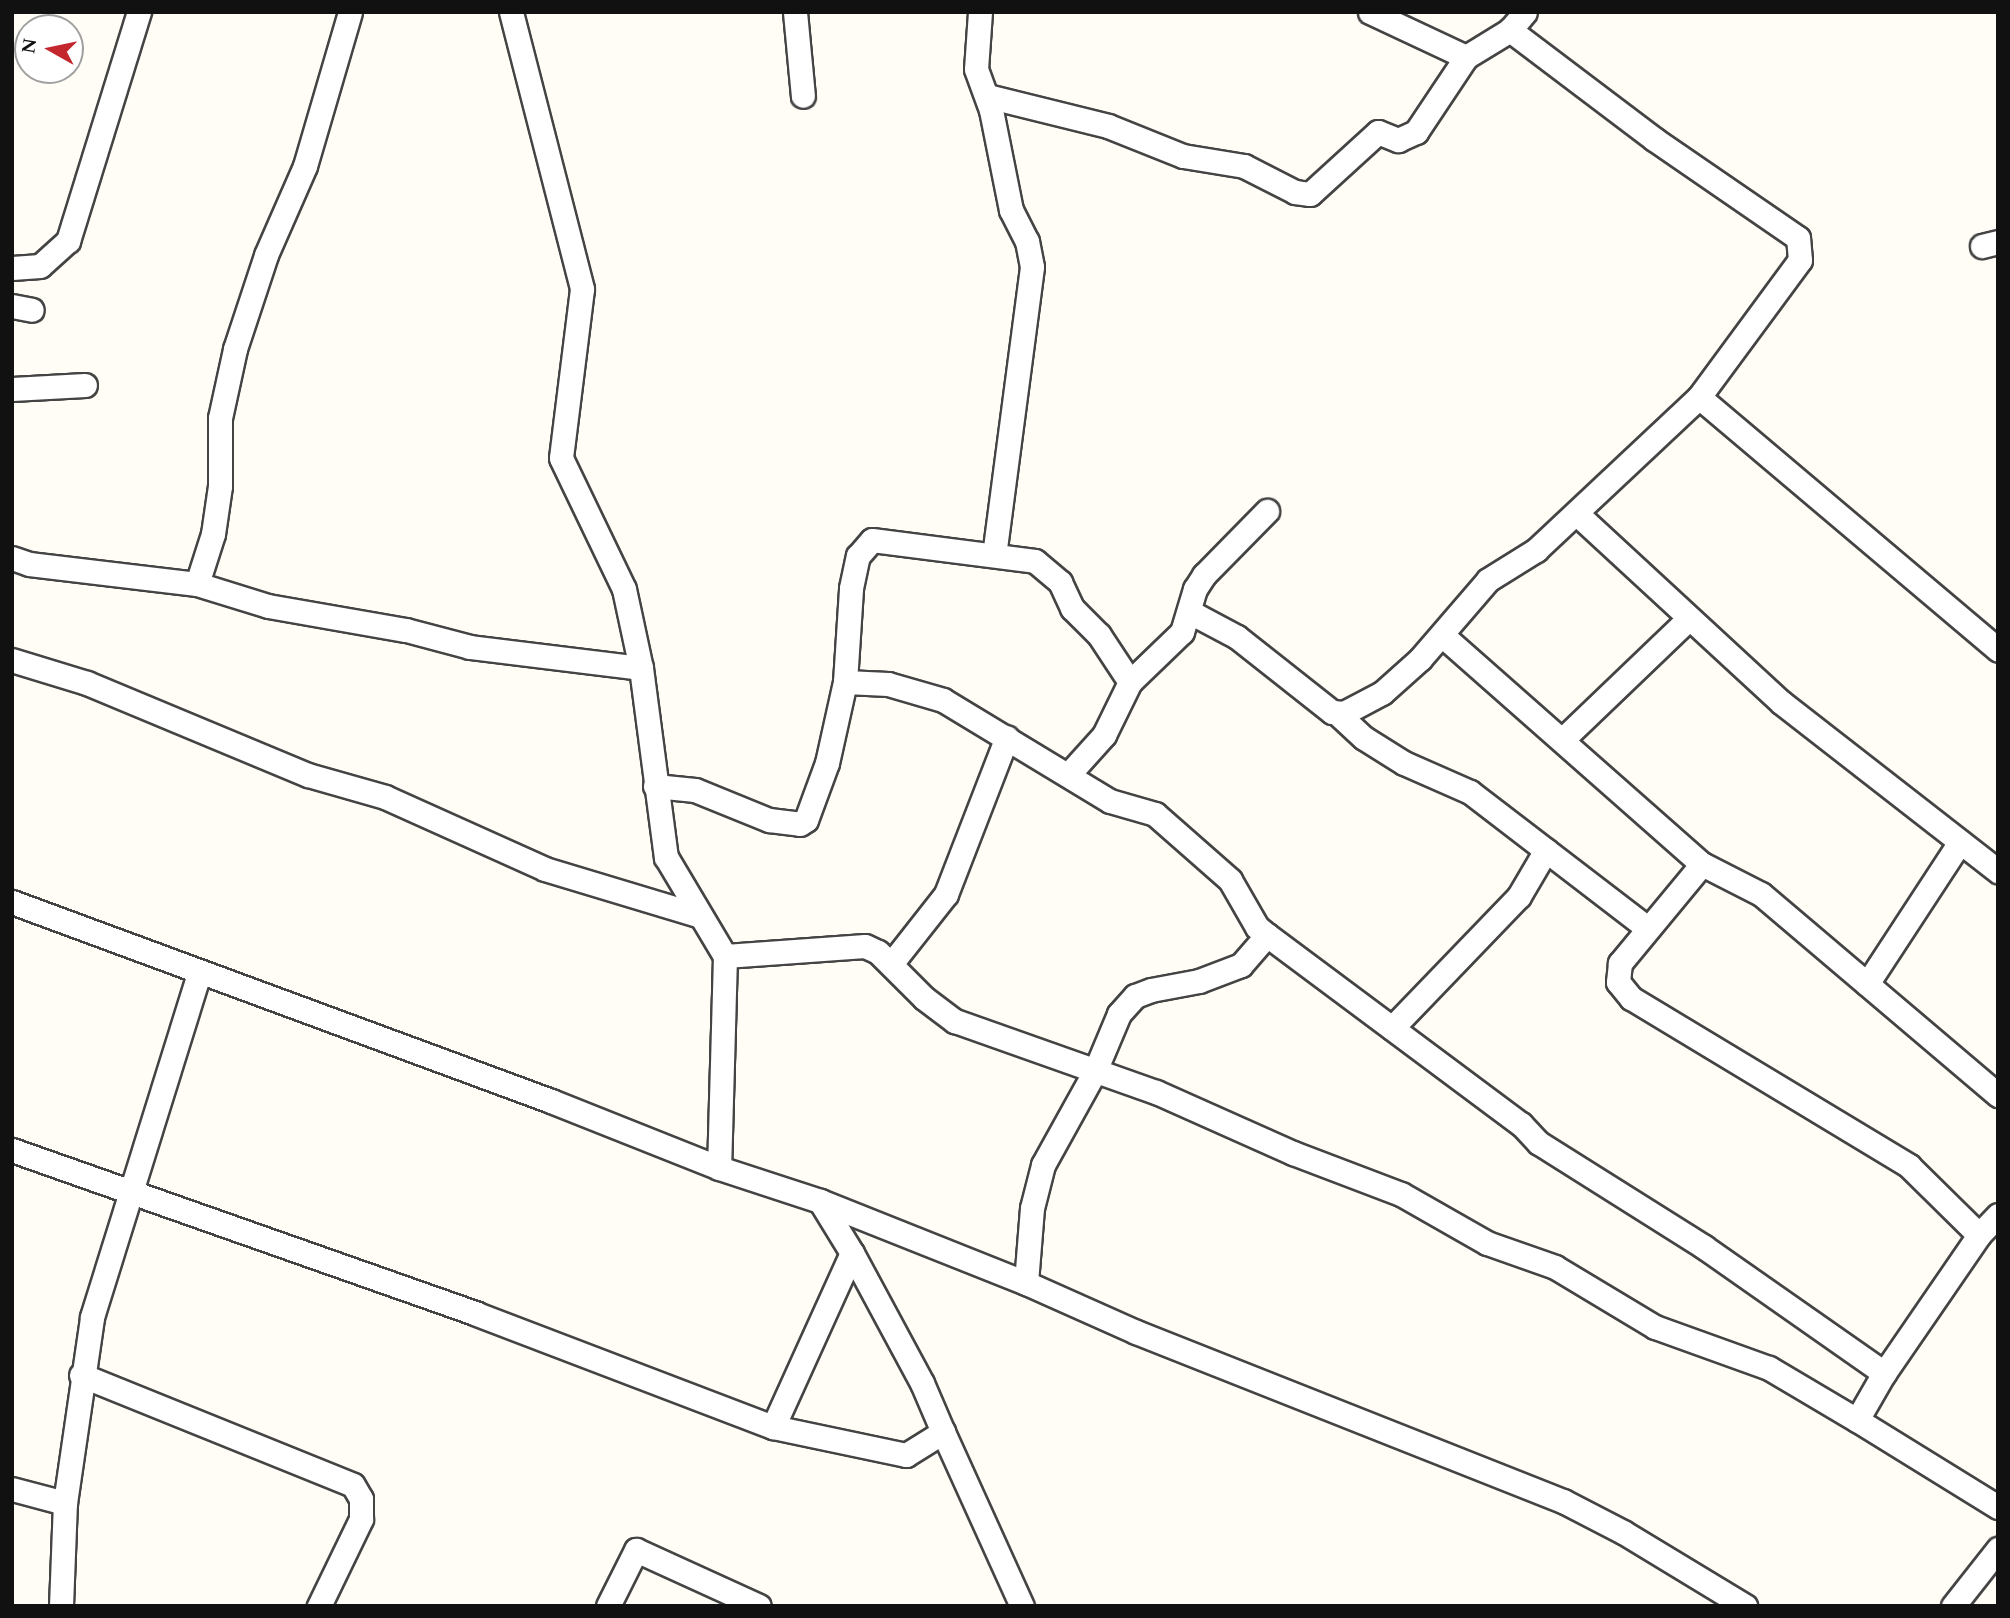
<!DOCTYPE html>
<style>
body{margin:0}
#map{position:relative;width:2010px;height:1618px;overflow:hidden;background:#fffdf5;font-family:Spectral,serif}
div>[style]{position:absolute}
.roads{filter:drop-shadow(2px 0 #444) drop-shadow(-2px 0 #444) drop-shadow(0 2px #444) drop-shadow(0 -2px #444)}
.minor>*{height:23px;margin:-11.5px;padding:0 11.5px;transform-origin:11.5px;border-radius:11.5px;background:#fff}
span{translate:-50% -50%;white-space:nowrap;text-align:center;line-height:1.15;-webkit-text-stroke:7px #fff;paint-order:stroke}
.frame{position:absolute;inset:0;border:14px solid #111;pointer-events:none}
.north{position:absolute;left:14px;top:14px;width:70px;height:70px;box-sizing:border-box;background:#fff;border:2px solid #a0a0a0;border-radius:50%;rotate:279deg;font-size:19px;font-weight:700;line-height:28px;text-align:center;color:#111}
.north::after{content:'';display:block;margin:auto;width:24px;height:32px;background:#c4262e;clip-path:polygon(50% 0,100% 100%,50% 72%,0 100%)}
</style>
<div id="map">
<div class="roads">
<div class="minor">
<i style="left:511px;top:12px;width:286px;rotate:75.6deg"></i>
<i style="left:582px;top:289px;width:170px;rotate:97.1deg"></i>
<i style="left:561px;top:458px;width:145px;rotate:64.3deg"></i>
<i style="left:624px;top:589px;width:81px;rotate:77.9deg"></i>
<i style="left:641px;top:668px;width:191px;rotate:82.5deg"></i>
<i style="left:666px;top:857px;width:115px;rotate:59.2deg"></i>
<i style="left:725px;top:956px;width:212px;rotate:91.6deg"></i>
<i style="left:795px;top:12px;width:84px;rotate:84.6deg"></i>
<i style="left:980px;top:12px;width:57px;rotate:94deg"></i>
<i style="left:976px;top:69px;width:44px;rotate:69.9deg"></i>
<i style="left:991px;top:110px;width:102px;rotate:78.7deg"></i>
<i style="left:1011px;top:210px;width:35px;rotate:63deg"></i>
<i style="left:1027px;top:241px;width:26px;rotate:79deg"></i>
<i style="left:1032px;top:267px;width:290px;rotate:97.5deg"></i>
<i style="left:1370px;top:12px;width:106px;rotate:25.1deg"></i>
<i style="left:987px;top:96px;width:125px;rotate:13.9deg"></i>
<i style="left:1108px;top:126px;width:81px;rotate:21.8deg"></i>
<i style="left:1183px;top:156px;width:62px;rotate:9.3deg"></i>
<i style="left:1244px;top:166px;width:57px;rotate:27deg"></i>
<i style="left:1295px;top:192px;width:15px;rotate:8deg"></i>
<i style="left:1310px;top:194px;width:92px;rotate:-42.4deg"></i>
<i style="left:1378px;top:132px;width:22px;rotate:22deg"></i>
<i style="left:1398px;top:140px;width:20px;rotate:-24deg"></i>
<i style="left:1416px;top:132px;width:90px;rotate:-56.3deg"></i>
<i style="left:1466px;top:57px;width:52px;rotate:-31.5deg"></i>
<i style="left:1510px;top:30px;width:23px;rotate:-50deg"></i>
<i style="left:1982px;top:246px;width:16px;rotate:-14deg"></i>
<i style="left:12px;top:268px;width:28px;rotate:-4deg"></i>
<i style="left:40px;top:266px;width:38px;rotate:-42deg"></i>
<i style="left:68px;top:241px;width:240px;rotate:-72.8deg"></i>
<i style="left:12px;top:306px;width:20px;rotate:11deg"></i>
<i style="left:12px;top:389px;width:73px;rotate:-3.1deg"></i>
<i style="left:1699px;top:397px;width:392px;rotate:40.2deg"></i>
<i style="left:1576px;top:513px;width:280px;rotate:42.7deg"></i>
<i style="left:1782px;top:703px;width:274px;rotate:37.9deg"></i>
<i style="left:12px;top:558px;width:18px;rotate:19deg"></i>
<i style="left:29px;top:564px;width:169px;rotate:6.8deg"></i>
<i style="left:197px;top:584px;width:74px;rotate:17.2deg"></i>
<i style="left:268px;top:606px;width:140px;rotate:9.9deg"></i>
<i style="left:406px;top:630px;width:66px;rotate:14.9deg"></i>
<i style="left:470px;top:647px;width:172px;rotate:7deg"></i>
<i style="left:197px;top:584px;width:52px;rotate:-72.3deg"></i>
<i style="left:213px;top:534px;width:49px;rotate:-81.7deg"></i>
<i style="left:220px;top:486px;width:68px;rotate:-90deg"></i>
<i style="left:220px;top:418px;width:71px;rotate:-77.7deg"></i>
<i style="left:235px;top:349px;width:99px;rotate:-71.7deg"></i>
<i style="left:266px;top:255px;width:97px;rotate:-66.3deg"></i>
<i style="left:305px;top:166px;width:160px;rotate:-73.7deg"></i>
<i style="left:1190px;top:612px;width:53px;rotate:28deg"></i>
<i style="left:1237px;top:637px;width:121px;rotate:38.3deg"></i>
<i style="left:1332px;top:712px;width:12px;rotate:5deg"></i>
<i style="left:1344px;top:713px;width:43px;rotate:-27.8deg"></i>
<i style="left:1382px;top:693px;width:51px;rotate:-41.8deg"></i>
<i style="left:1420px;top:659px;width:104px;rotate:-49.3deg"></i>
<i style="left:1488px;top:580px;width:57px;rotate:-32deg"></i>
<i style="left:1536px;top:550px;width:224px;rotate:-43.2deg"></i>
<i style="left:1699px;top:397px;width:170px;rotate:-53.6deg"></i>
<i style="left:1800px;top:260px;width:22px;rotate:-95deg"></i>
<i style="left:1798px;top:238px;width:175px;rotate:-145.5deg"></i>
<i style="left:1654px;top:139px;width:181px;rotate:-142.9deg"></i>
<i style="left:1442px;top:635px;width:346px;rotate:41.4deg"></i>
<i style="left:1702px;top:864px;width:66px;rotate:27deg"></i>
<i style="left:1761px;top:894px;width:311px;rotate:40.3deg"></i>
<i style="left:12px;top:660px;width:78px;rotate:17deg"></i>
<i style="left:87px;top:683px;width:239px;rotate:22.6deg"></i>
<i style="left:308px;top:775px;width:80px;rotate:15.9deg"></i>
<i style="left:385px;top:797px;width:175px;rotate:24.2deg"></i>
<i style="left:545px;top:869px;width:159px;rotate:16.8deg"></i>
<i style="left:845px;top:682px;width:43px;rotate:2.7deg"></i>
<i style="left:888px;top:684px;width:57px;rotate:16.2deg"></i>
<i style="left:943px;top:700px;width:195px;rotate:31.2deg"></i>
<i style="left:1110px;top:801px;width:47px;rotate:16.1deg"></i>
<i style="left:1155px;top:814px;width:100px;rotate:41.3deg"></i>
<i style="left:1230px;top:880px;width:54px;rotate:60.1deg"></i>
<i style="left:1257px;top:927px;width:13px;rotate:39deg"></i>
<i style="left:1267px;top:935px;width:40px;rotate:131deg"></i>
<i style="left:1241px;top:965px;width:45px;rotate:159.1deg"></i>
<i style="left:1199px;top:981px;width:49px;rotate:169.4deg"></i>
<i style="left:1151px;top:990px;width:17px;rotate:159deg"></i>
<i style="left:1135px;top:996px;width:24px;rotate:132deg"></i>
<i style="left:1119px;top:1014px;width:62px;rotate:112.8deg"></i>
<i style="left:1095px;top:1071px;width:107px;rotate:119deg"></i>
<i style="left:1043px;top:1165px;width:44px;rotate:104.3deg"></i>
<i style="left:1032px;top:1208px;width:75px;rotate:94.6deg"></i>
<i style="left:1338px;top:714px;width:35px;rotate:43deg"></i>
<i style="left:1364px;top:738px;width:47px;rotate:32deg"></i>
<i style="left:1404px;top:763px;width:72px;rotate:23.7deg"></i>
<i style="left:1470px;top:792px;width:222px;rotate:37.5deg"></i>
<i style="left:1562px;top:740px;width:176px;rotate:-43.8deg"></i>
<i style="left:1068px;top:775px;width:54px;rotate:-48deg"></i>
<i style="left:1104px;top:735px;width:59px;rotate:-63.9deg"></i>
<i style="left:1130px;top:682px;width:72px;rotate:-43.9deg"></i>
<i style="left:1182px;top:632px;width:45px;rotate:-73.2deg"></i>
<i style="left:1195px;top:589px;width:17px;rotate:-57deg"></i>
<i style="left:1204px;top:575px;width:90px;rotate:-45.5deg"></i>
<i style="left:655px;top:786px;width:40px;rotate:5.7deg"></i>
<i style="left:695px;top:790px;width:80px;rotate:22.1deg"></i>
<i style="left:769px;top:820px;width:31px;rotate:7deg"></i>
<i style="left:800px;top:824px;width:7px;rotate:-34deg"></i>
<i style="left:806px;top:820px;width:61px;rotate:-69.8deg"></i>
<i style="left:827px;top:763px;width:83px;rotate:-77.5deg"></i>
<i style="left:845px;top:682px;width:94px;rotate:-86.3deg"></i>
<i style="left:851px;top:588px;width:33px;rotate:-78deg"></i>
<i style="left:858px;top:556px;width:21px;rotate:-49deg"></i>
<i style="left:872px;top:540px;width:164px;rotate:7.3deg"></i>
<i style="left:1035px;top:561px;width:33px;rotate:40deg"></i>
<i style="left:1060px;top:582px;width:29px;rotate:65deg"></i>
<i style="left:1072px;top:608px;width:38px;rotate:45deg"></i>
<i style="left:1099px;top:635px;width:56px;rotate:56.6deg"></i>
<i style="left:1702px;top:864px;width:129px;rotate:129.6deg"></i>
<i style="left:1620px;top:963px;width:19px;rotate:96deg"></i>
<i style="left:1618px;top:982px;width:21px;rotate:51deg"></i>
<i style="left:1631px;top:998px;width:325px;rotate:31.1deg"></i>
<i style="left:1909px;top:1166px;width:98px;rotate:44.6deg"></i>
<i style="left:12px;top:902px;width:575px;rotate:20.26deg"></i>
<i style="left:551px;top:1101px;width:181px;rotate:21.7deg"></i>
<i style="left:719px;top:1168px;width:106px;rotate:18.1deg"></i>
<i style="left:820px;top:1201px;width:222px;rotate:21.7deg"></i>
<i style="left:1026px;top:1283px;width:120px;rotate:24deg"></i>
<i style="left:1136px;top:1332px;width:459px;rotate:21.6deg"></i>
<i style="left:1563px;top:1501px;width:68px;rotate:27.3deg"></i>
<i style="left:1623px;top:1532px;width:143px;rotate:31.2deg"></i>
<i style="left:1267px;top:935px;width:317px;rotate:36.7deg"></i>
<i style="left:1521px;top:1124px;width:26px;rotate:47deg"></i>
<i style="left:1539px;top:1143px;width:195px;rotate:32.2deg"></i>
<i style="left:1704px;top:1247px;width:220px;rotate:35deg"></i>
<i style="left:725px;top:956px;width:140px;rotate:-4.1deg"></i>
<i style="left:865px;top:946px;width:14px;rotate:25deg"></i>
<i style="left:878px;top:952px;width:65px;rotate:45deg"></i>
<i style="left:924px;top:998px;width:39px;rotate:37deg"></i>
<i style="left:955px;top:1021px;width:213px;rotate:19.5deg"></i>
<i style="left:1156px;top:1092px;width:150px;rotate:24deg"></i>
<i style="left:1293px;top:1153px;width:116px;rotate:20.8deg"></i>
<i style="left:1401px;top:1194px;width:99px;rotate:29.7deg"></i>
<i style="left:1487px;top:1243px;width:72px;rotate:19.4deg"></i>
<i style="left:1555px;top:1267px;width:117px;rotate:31deg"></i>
<i style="left:1655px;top:1327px;width:121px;rotate:19.8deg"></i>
<i style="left:1769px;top:1368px;width:102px;rotate:30.6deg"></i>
<i style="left:891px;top:964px;width:89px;rotate:-51.8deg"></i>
<i style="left:946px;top:894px;width:168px;rotate:-68.8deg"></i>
<i style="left:1867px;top:984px;width:170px;rotate:-56.8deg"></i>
<i style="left:1392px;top:1028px;width:183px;rotate:-46.1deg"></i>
<i style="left:1519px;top:896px;width:53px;rotate:-59.6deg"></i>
<i style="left:12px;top:1150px;width:493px;rotate:19.4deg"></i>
<i style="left:477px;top:1314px;width:317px;rotate:20.9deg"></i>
<i style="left:773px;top:1427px;width:136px;rotate:11.9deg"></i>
<i style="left:906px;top:1455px;width:44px;rotate:-31.9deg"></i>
<i style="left:943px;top:1432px;width:53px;rotate:-113.2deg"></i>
<i style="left:922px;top:1383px;width:148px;rotate:-118.3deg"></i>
<i style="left:1998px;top:1215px;width:28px;rotate:134deg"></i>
<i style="left:1979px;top:1235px;width:168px;rotate:124.5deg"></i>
<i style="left:1884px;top:1373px;width:54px;rotate:119.9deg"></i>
<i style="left:1857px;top:1420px;width:166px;rotate:31.7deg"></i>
<i style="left:81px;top:1375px;width:293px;rotate:22deg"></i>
<i style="left:353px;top:1485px;width:16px;rotate:60deg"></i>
<i style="left:361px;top:1499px;width:20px;rotate:90deg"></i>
<i style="left:361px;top:1519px;width:97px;rotate:115.8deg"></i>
<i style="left:773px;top:1427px;width:191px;rotate:-65.6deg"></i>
<i style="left:852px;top:1253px;width:61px;rotate:-121.6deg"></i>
<i style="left:943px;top:1432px;width:191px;rotate:65.6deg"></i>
<i style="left:12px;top:1489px;width:55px;rotate:14.8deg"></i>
<i style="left:61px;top:1606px;width:103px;rotate:-87.8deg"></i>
<i style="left:65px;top:1503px;width:188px;rotate:-81.7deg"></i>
<i style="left:92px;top:1317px;width:359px;rotate:-72.7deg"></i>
<i style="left:608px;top:1606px;width:63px;rotate:-63.4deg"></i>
<i style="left:636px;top:1550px;width:135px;rotate:24.5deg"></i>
<i style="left:1953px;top:1606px;width:73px;rotate:-51.7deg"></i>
</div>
</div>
<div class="frame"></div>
<div class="north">N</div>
</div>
